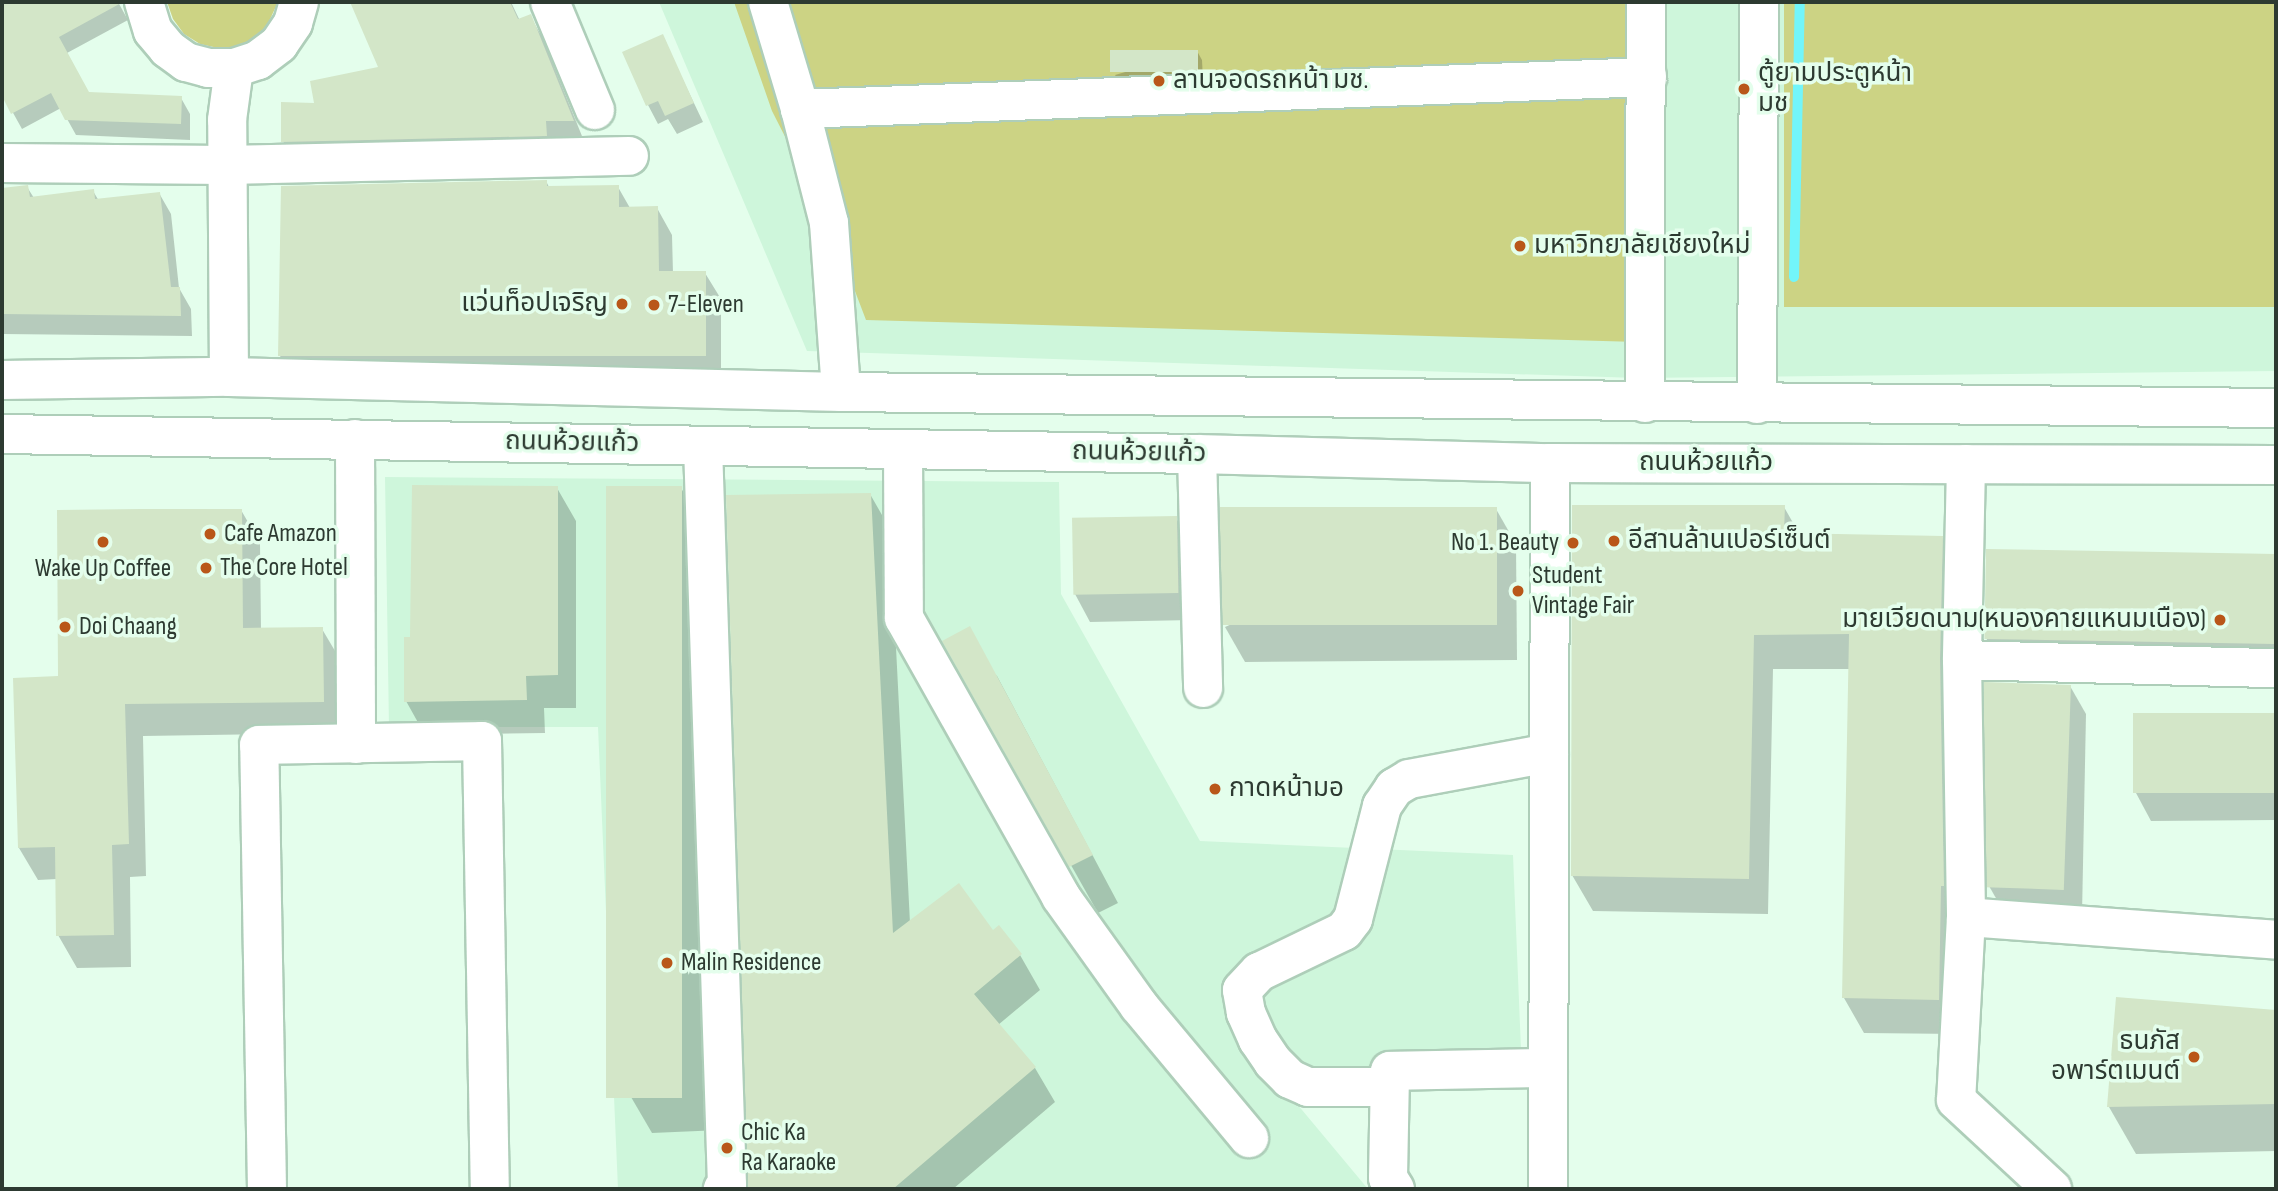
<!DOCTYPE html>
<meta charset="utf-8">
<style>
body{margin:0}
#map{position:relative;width:2278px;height:1191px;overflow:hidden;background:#e4feec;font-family:"Sofia Sans Condensed","Noto Sans Thai",sans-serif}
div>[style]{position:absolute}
.built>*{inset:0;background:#cef6db}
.green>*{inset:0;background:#ccd384;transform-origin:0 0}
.shadow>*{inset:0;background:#0003}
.stream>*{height:10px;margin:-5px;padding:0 5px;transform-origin:5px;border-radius:5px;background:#72f5fa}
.building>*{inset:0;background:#d3e6c8;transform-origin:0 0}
.roads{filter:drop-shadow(2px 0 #aeceb9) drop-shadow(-2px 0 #aeceb9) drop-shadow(0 2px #aeceb9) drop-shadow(0 -2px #aeceb9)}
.minor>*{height:38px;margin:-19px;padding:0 19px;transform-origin:19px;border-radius:19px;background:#fff}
.major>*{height:38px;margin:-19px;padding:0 19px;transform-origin:19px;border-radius:19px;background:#fff}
.dots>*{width:19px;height:19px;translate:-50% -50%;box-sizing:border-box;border:4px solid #e4feec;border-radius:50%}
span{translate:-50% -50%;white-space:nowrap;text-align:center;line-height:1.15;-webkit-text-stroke:7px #e4feec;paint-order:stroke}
.poi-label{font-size:26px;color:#2d3a31}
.left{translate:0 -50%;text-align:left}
.right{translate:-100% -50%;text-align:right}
.street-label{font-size:26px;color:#2d3a31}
.frame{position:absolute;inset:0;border:4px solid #2d3a31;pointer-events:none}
</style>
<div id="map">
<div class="built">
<i style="clip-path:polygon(659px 2px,2276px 2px,2276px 371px,1637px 378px,807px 351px)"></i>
<i style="clip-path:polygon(385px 477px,1059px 482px,1061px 594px,1200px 841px,1513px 855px,1522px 1074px,1272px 1074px,1368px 1189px,618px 1189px,598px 727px,389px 727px)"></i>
</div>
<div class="green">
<i style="clip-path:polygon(167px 2px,278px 2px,266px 28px,253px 40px,237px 47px,218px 48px,200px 44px,184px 34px,173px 19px)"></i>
<i style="clip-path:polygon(734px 2px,1641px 2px,1638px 342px,866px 320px,829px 223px,772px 111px)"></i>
<i style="left:1784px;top:2px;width:492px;height:305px"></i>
</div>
<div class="shadow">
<i style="clip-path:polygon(2px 2px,118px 2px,128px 20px,67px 53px,89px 94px,181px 98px,190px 114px,190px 140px,76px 135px,61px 108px,22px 129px,2px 93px)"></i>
<i style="clip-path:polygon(351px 2px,511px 2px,520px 21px,530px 16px,542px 37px,584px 141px,295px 162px,283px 141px,317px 105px,381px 68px)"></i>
<i style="clip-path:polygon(662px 36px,703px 122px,677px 134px,668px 119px,658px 124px,648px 105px)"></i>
<i style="clip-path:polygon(1197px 51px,1202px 60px,1203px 80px,1121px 84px,1115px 75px)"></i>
<i style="clip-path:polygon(546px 181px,549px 187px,618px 187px,630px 208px,657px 208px,672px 235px,673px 273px,705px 273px,721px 299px,721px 382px,295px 382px,280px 356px)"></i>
<i style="clip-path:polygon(27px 187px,34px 198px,93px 191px,99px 201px,159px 193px,171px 214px,179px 288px,191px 309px,192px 336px,2px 334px,2px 190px)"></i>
<i style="clip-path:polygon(557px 488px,576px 521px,576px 708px,544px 708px,545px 733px,425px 735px,406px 701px)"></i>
<i style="clip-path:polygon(681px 488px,702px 523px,721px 1130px,652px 1133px,631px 1097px)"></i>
<i style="clip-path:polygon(870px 494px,890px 529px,910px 923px,992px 932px,999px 927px,1020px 955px,1040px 990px,998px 1025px,1035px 1068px,1055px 1102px,953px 1189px,749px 1189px)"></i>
<i style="clip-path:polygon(1784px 507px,1800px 535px,1942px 537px,1962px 573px,1958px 1034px,1864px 1033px,1844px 998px,1850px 669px,1773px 669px,1768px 914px,1593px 911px,1572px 875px)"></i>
<i style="clip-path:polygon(1496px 509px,1516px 544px,1517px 660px,1245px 662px,1225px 627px)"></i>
<i style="clip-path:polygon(241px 510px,260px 543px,261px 630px,322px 629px,341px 661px,341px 733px,143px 736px,146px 876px,130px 877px,131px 967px,77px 968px,58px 935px,57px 879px,38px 880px,19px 848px,60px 678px)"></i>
<i style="clip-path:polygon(1176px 518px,1192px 545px,1193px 620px,1090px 622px,1075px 594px)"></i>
<i style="clip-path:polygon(1988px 551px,2276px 556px,2276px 680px,2006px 673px,1986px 638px)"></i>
<i style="clip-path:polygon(945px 642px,997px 676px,1118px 903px,1098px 913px)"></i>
<i style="clip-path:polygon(2070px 686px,2086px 714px,2082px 915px,2005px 914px,1989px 886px)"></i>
<i style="clip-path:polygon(2276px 714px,2276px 820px,2151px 821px,2136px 793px,2135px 715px)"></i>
<i style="clip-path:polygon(2117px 999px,2276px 1012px,2276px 1151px,2136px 1154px,2109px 1107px)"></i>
</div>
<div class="stream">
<i style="left:1794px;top:277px;width:275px;rotate:-88.8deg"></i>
</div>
<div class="building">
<i style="clip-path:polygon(2px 2px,123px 2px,59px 37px,89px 92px,182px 96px,181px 124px,65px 120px,51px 93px,11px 114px,2px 96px)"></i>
<i style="clip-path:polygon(350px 2px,510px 2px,518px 19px,531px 14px,574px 121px,546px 121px,547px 136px,281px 142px,281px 102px,314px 103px,310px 81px,378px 67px)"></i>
<i style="clip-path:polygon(663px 34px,694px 103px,665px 116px,658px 101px,646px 106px,622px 52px)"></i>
<i style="left:1198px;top:50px;width:22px;height:88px;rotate:90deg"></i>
<i style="clip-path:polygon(547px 180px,547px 186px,619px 185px,619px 207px,658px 206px,659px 271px,706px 271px,706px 356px,278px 356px,281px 186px)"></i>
<i style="clip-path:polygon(28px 185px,30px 197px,94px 189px,95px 199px,160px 192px,171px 287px,180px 287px,181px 316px,2px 314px,2px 188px)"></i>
<i style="clip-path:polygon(412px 485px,558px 486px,558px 675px,526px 676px,527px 700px,404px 702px,404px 637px,410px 637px)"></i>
<i style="left:606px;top:486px;width:76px;height:612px"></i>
<i style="clip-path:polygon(871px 493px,893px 933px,959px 883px,993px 930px,999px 925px,1022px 954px,974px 994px,1036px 1067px,893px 1189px,748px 1189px,726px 495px)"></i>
<i style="clip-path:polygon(1572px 505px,1785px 505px,1784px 533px,1943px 536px,1940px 660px,1944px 886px,1941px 886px,1939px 1000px,1842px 998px,1849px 634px,1754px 635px,1749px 879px,1571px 876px)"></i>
<i style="left:1497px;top:507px;width:118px;height:277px;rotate:90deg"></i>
<i style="clip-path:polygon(141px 509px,242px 509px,243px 628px,323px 627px,324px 702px,125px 704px,129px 844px,112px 845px,114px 935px,56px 936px,55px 847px,18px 848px,13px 678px,58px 676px,57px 510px)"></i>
<i style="left:1177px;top:516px;width:77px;height:105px;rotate:89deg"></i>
<i style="left:1986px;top:549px;width:290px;height:90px;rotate:1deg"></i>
<i style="clip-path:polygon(970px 626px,1093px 855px,1069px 867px,942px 641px)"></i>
<i style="left:1984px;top:682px;width:87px;height:205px;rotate:2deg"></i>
<i style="left:2276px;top:713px;width:80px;height:143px;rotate:90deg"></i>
<i style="clip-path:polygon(2116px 997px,2276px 1010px,2276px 1104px,2107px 1107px)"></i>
</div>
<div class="roads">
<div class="minor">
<i style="left:144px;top:2px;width:30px;rotate:73deg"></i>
<i style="left:153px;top:31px;width:23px;rotate:50deg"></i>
<i style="left:168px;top:49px;width:22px;rotate:36deg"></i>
<i style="left:186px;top:62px;width:23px;rotate:15deg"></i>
<i style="left:208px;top:68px;width:26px"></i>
<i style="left:234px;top:68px;width:25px;rotate:-18deg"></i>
<i style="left:258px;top:60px;width:26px;rotate:-37deg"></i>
<i style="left:279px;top:44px;width:25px;rotate:-56deg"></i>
<i style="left:293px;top:23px;width:22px;rotate:-74deg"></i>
<i style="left:550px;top:2px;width:117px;rotate:67.4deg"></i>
<i style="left:768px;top:2px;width:112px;rotate:73.3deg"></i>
<i style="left:800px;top:109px;width:848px;rotate:-2.16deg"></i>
<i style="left:800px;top:109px;width:118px;rotate:75.7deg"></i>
<i style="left:829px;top:223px;width:169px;rotate:85.9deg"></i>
<i style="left:2px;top:163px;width:225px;rotate:0.5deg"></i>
<i style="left:227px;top:165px;width:402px;rotate:-1.3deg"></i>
<i style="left:229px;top:377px;width:257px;rotate:-90.4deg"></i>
<i style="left:227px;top:120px;width:52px;rotate:-82.3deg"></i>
<i style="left:1645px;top:403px;width:401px;rotate:-89.9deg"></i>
<i style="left:1757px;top:404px;width:402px;rotate:-89.7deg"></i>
<i style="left:355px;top:439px;width:305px;rotate:89.8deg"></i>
<i style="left:703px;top:446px;width:739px;rotate:88.14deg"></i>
<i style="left:727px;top:1185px;width:6px;rotate:135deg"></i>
<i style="left:903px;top:450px;width:168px;rotate:89.7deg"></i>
<i style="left:904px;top:618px;width:320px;rotate:60.6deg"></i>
<i style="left:1061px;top:897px;width:134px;rotate:54.4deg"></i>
<i style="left:1139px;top:1006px;width:172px;rotate:50.2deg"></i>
<i style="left:1197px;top:454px;width:234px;rotate:88.5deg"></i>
<i style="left:1966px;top:464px;width:196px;rotate:91.2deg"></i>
<i style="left:1962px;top:660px;width:257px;rotate:89.1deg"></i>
<i style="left:1966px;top:917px;width:183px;rotate:93.1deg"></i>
<i style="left:1956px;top:1100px;width:131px;rotate:42.8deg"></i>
<i style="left:1962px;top:660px;width:314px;rotate:1.5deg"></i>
<i style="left:1966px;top:917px;width:311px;rotate:4.2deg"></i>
<i style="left:1389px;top:1087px;width:81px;rotate:180deg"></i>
<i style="left:1308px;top:1087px;width:20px;rotate:-156deg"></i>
<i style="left:1290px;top:1079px;width:24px;rotate:-135deg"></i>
<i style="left:1273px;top:1062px;width:27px;rotate:-124deg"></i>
<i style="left:1258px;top:1040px;width:30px;rotate:-114deg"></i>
<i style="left:1246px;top:1013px;width:23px;rotate:-100deg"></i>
<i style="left:1242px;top:990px;width:25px;rotate:-47deg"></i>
<i style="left:1259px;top:972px;width:94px;rotate:-25.8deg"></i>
<i style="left:1344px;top:931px;width:15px;rotate:-53deg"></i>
<i style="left:1353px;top:919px;width:117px;rotate:-75.6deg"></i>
<i style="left:1382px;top:806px;width:22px;rotate:-56deg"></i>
<i style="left:1394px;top:788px;width:17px;rotate:-31deg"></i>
<i style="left:1409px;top:779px;width:142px;rotate:-10.5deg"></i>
<i style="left:267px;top:1189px;width:444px;rotate:-91deg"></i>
<i style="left:259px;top:745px;width:223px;rotate:-1deg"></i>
<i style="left:482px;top:741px;width:448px;rotate:89deg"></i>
<i style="left:1395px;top:1189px;width:13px;rotate:-122deg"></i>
<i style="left:1388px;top:1178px;width:107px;rotate:-88.9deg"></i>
<i style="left:1390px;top:1071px;width:158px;rotate:-1.1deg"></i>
<i style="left:1548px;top:1189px;width:726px;rotate:-89.84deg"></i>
</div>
<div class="major">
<i style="left:2px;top:380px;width:227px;rotate:-0.8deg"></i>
<i style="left:229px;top:377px;width:612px;rotate:1.4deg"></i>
<i style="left:841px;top:392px;width:1435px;rotate:0.64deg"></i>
<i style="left:2px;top:434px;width:1195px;rotate:0.96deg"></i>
<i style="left:1197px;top:454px;width:353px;rotate:1.5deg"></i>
<i style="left:1550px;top:463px;width:726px;rotate:0.16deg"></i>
</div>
</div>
<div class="dots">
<i style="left:1159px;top:81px;background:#b95719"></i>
<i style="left:1744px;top:89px;background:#b95719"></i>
<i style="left:1520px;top:246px;background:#b95719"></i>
<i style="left:622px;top:304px;background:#b95719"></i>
<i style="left:654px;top:305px;background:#b95719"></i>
<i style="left:210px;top:534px;background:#b95719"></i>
<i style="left:1614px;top:541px;background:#b95719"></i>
<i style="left:103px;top:542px;background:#b95719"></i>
<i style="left:1573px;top:543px;background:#b95719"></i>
<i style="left:206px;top:568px;background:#b95719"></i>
<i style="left:1518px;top:591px;background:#b95719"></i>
<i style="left:2220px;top:620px;background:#b95719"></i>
<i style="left:65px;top:627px;background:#b95719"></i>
<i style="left:1215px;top:789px;background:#b95719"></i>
<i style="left:667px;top:963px;background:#b95719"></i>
<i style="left:2194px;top:1057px;background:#b95719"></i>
<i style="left:727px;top:1148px;background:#b95719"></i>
</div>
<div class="poi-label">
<span class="left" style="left:1758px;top:89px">ตู้ยามประตูหน้า<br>มช</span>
<span class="left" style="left:1173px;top:81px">ลานจอดรถหน้า มช.</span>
<span class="left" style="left:1534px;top:246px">มหาวิทยาลัยเชียงใหม่</span>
<span class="right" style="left:608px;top:304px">แว่นท็อปเจริญ</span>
<span class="left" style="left:668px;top:305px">7-Eleven</span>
<span class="left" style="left:224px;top:534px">Cafe Amazon</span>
<span class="left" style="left:1628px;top:541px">อีสานล้านเปอร์เซ็นต์</span>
<span class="right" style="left:1559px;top:543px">No 1. Beauty</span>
<span class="left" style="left:220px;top:568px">The Core Hotel</span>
<span style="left:103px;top:569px">Wake Up Coffee</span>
<span class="left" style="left:1532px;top:591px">Student<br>Vintage Fair</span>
<span class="right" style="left:2206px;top:620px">มายเวียดนาม(หนองคายแหนมเนือง)</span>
<span class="left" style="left:79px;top:627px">Doi Chaang</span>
<span class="left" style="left:1229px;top:789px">กาดหน้ามอ</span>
<span class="left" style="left:681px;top:963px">Malin Residence</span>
<span class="right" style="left:2180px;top:1057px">ธนภัส<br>อพาร์ตเมนต์</span>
<span class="left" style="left:741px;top:1148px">Chic Ka<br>Ra Karaoke</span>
</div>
<div class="street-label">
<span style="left:572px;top:443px;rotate:1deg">ถนนห้วยแก้ว</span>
<span style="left:1139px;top:453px;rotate:1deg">ถนนห้วยแก้ว</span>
<span style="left:1706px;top:463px">ถนนห้วยแก้ว</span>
</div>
<div class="frame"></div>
</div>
